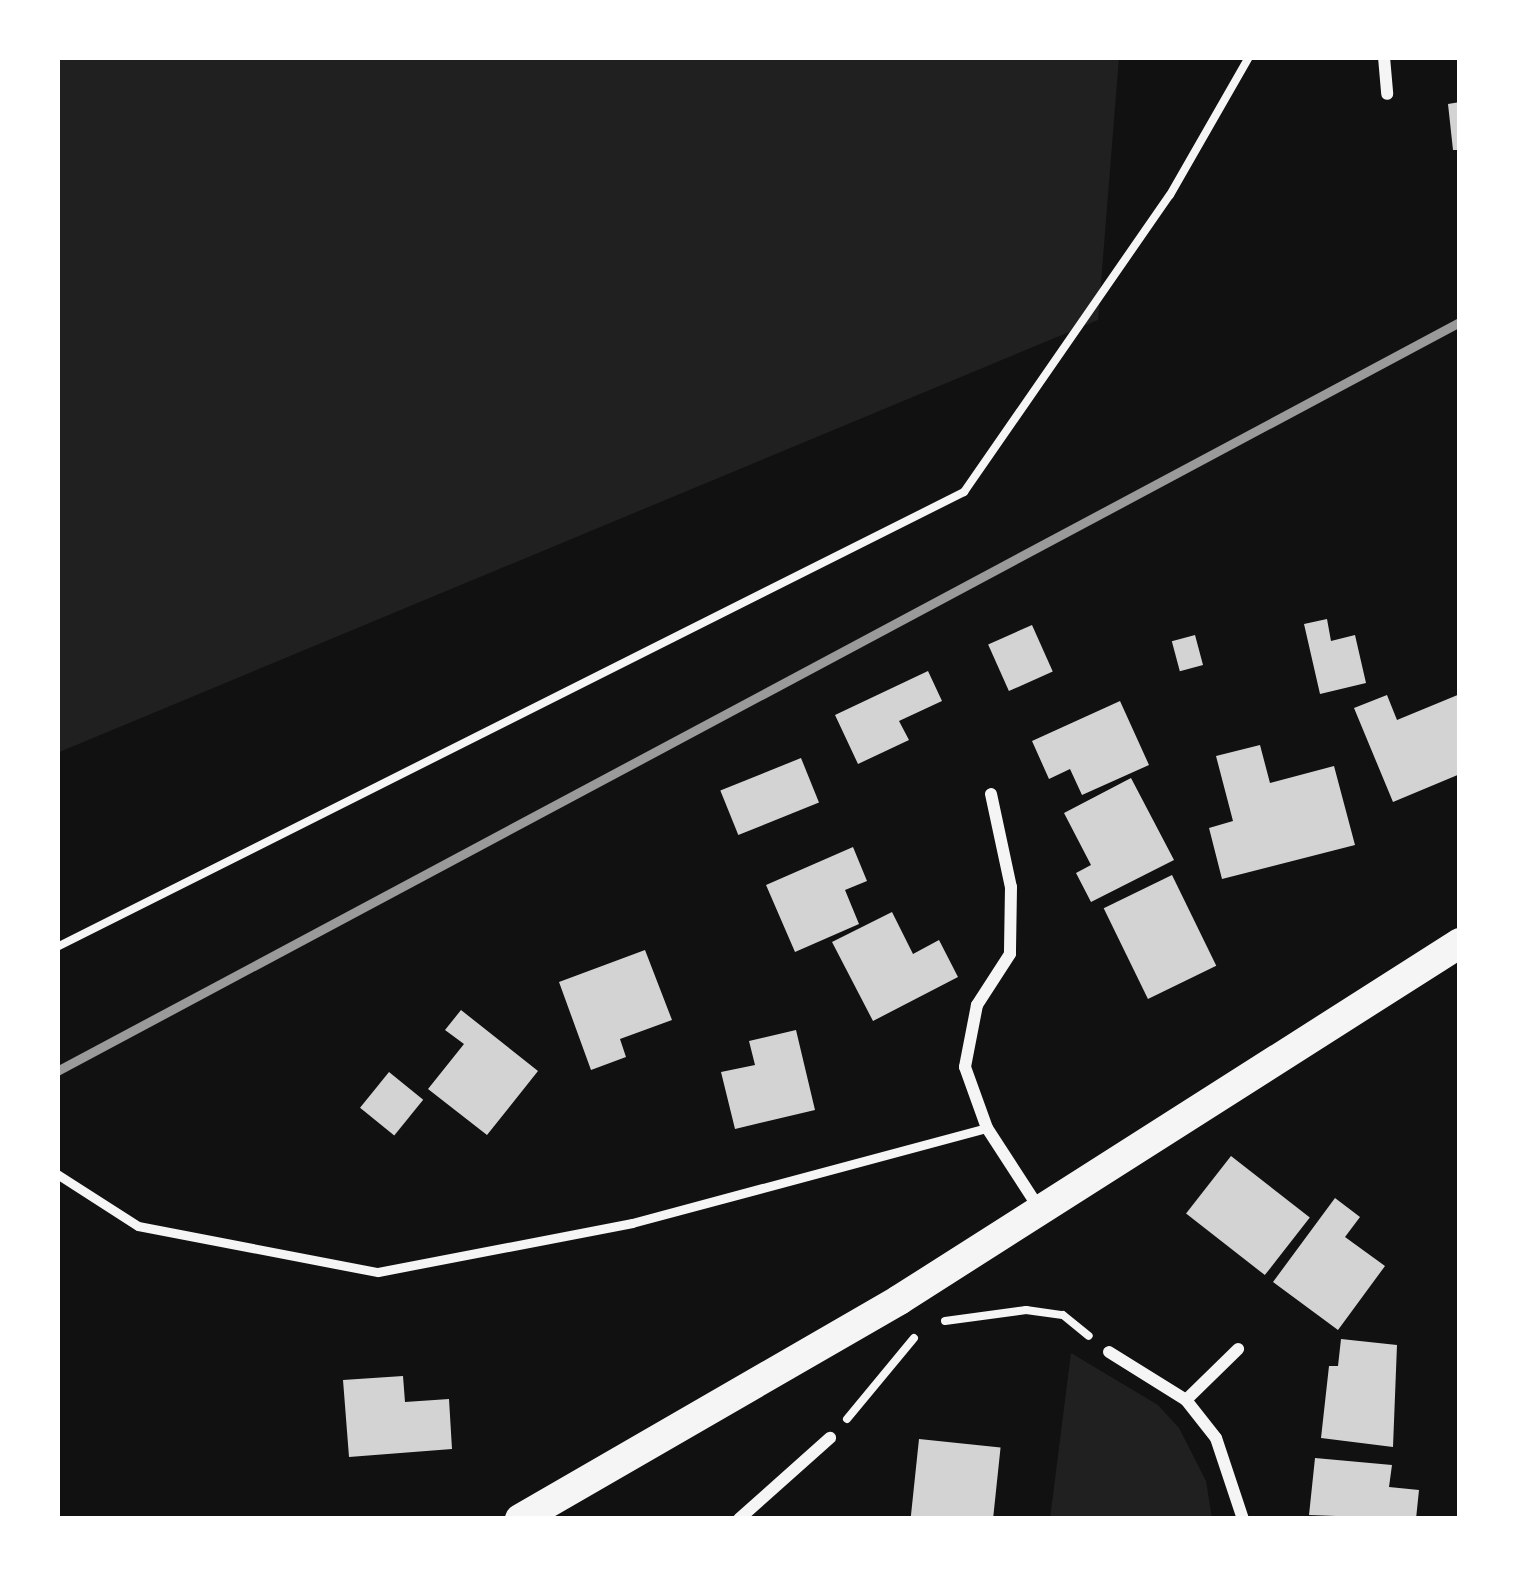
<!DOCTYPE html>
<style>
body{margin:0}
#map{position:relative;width:1517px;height:1576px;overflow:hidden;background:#111;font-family:"Exo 2",sans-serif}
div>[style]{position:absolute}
.green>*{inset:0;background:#202020}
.building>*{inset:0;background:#d3d3d3;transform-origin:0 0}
.path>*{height:8px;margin:-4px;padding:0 4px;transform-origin:4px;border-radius:4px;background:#f5f5f5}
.service>*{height:9px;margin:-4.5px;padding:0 4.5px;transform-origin:4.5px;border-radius:4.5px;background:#f5f5f5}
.minor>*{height:12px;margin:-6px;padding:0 6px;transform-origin:6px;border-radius:6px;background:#f5f5f5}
.primary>*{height:30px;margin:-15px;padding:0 15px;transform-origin:15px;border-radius:15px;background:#f5f5f5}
.rail>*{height:9px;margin:-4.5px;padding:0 4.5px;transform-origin:4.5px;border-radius:4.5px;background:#9a9a9a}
span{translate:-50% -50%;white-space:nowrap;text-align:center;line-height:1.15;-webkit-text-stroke:12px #fff;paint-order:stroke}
.frame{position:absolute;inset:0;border:60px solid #fff;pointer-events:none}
</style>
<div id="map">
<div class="green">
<i style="clip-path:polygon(57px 57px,1119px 57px,1098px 320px,57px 753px)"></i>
<i style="clip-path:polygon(1071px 1353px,1158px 1405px,1179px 1428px,1206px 1481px,1212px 1519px,1050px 1519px)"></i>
</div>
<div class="building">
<i style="clip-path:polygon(1460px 102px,1460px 150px,1453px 150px,1448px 104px)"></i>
<i style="clip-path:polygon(1327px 619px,1331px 641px,1355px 635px,1366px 683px,1320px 694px,1304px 624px)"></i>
<i style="left:1032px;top:625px;width:51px;height:48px;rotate:66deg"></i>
<i style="left:1195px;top:635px;width:31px;height:24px;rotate:75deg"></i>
<i style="clip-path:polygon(928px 671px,942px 701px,899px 721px,909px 740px,858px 764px,835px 715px)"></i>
<i style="clip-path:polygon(1460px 694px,1460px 774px,1393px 802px,1354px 708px,1387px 695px,1397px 720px)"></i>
<i style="clip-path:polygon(1120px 701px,1149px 765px,1082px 795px,1070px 769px,1049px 779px,1032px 741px)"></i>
<i style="clip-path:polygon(1260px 745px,1270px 783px,1334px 766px,1355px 845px,1222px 879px,1209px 828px,1233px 821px,1216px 756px)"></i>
<i style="left:801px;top:758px;width:48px;height:87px;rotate:68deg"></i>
<i style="clip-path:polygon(1131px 778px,1174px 860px,1091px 902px,1076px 873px,1091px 865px,1064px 813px)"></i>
<i style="clip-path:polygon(853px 847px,867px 881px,845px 890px,859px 924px,795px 952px,766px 885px)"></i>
<i style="left:1172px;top:875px;width:101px;height:76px;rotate:64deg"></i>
<i style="clip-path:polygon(892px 912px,913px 954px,939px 940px,958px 977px,873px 1021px,832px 942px)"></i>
<i style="clip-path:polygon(645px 950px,672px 1020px,620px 1039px,626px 1057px,591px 1070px,559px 982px)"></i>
<i style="clip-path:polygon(461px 1010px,538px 1071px,487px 1135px,428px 1089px,464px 1044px,445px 1030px)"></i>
<i style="clip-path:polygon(796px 1030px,815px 1110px,735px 1129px,721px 1072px,755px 1065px,749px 1041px)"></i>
<i style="left:389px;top:1072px;width:44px;height:46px;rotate:39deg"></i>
<i style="left:1231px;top:1156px;width:100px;height:73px;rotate:38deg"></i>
<i style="clip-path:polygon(1335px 1198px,1360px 1217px,1345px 1237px,1385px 1266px,1338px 1330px,1273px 1282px)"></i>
<i style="clip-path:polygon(1341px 1339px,1397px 1345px,1393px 1447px,1321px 1438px,1329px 1366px,1338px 1366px)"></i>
<i style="clip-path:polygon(403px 1376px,405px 1402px,449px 1399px,452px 1449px,349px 1457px,343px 1380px)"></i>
<i style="left:919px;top:1439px;width:82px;height:80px;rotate:6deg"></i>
<i style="clip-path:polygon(1315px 1458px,1392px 1465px,1389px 1487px,1419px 1490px,1416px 1519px,1309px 1515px)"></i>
</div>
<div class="path">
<i style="left:57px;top:947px;width:1015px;rotate:-26.64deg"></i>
<i style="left:964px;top:492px;width:361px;rotate:-55.3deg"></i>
<i style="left:1170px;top:195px;width:159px;rotate:-60.2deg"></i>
<i style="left:945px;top:1321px;width:82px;rotate:-7.7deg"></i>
<i style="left:1026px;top:1310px;width:37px;rotate:8deg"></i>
<i style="left:1063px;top:1315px;width:33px;rotate:39deg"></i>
<i style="left:847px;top:1419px;width:105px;rotate:-50.4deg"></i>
</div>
<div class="service">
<i style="left:57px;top:1174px;width:96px;rotate:32.7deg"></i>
<i style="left:138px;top:1226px;width:244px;rotate:10.9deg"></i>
<i style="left:378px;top:1272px;width:259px;rotate:-10.9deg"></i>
<i style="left:632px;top:1223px;width:367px;rotate:-15deg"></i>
</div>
<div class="minor">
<i style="left:1384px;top:57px;width:37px;rotate:85deg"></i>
<i style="left:991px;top:794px;width:95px;rotate:77.9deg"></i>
<i style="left:1011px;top:887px;width:67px;rotate:90.9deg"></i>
<i style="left:1010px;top:954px;width:61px;rotate:122.9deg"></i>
<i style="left:977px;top:1005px;width:63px;rotate:101deg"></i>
<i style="left:965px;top:1067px;width:65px;rotate:70.2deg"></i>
<i style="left:987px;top:1128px;width:95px;rotate:57deg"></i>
<i style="left:1109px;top:1352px;width:91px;rotate:31.9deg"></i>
<i style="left:1186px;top:1400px;width:48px;rotate:51.7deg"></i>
<i style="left:1216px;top:1438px;width:85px;rotate:71.6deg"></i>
<i style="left:1186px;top:1400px;width:73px;rotate:-44.4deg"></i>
<i style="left:739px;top:1519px;width:122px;rotate:-41.7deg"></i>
</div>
<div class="primary">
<i style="left:520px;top:1519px;width:438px;rotate:-30deg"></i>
<i style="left:899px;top:1300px;width:665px;rotate:-32.47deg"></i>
</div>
<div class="rail">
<i style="left:57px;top:1071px;width:1590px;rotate:-28.1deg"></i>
</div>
<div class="frame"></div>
</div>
